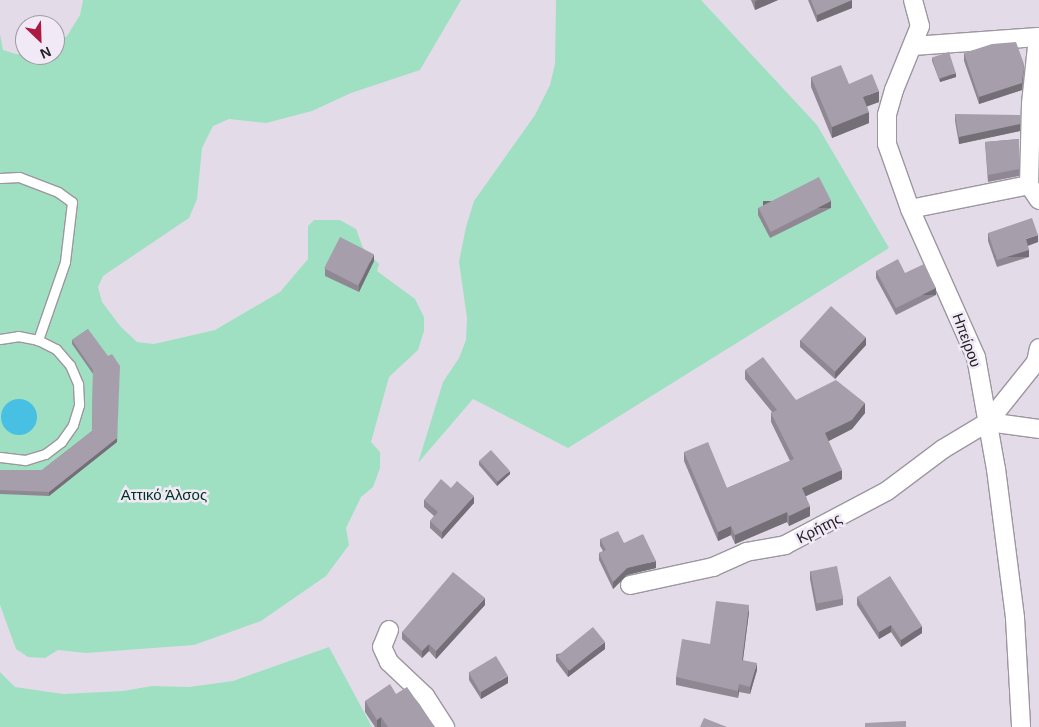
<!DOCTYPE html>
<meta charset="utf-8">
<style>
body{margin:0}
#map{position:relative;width:1039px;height:727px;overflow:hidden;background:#e3dce8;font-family:Helvetica,sans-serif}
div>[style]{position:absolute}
.green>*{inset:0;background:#9fe0c2}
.water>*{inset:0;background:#48c0e3}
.round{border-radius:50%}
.roads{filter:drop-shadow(1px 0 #9d96a1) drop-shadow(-1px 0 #9d96a1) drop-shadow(0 1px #9d96a1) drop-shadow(0 -1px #9d96a1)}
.lane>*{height:9px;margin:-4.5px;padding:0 4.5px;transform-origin:4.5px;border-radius:4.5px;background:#fff}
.street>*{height:18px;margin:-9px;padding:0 9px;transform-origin:9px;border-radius:9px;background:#fff}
.wall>*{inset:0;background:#8f8892}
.shaded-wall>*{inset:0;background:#746f77;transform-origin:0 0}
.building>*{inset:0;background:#a69eaa;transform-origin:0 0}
span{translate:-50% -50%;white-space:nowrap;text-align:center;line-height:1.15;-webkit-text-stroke:5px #f1e9f5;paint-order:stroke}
.street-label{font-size:15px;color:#232125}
.park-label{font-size:15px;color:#013221}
.north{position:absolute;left:15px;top:15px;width:50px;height:50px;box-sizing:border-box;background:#f1e9f5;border:1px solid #9f99a2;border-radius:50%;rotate:156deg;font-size:14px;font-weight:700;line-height:20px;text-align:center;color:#232125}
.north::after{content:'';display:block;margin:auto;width:18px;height:22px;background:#ad1942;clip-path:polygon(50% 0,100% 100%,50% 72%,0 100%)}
</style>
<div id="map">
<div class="green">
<i style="clip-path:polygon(83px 0,461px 0,420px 70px,351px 93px,312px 111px,266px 123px,229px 119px,213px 126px,202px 148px,197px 199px,189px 218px,103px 276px,98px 287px,102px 302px,121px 327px,137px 342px,154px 344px,215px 330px,280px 292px,308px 259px,308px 226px,314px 220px,340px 220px,356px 229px,363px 248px,379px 264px,377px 271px,415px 299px,424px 317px,424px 331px,418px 350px,389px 377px,371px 442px,380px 452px,380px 468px,373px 487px,361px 497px,346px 528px,349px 545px,326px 576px,261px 621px,194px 645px,86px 653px,58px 650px,45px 658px,28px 657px,16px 649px,0 605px,0 34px,3px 50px,16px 54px,55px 55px,55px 43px,67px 36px,80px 15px)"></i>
<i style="clip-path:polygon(556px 0,701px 0,817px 125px,889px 248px,568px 448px,473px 399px,418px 463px,443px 382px,459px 358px,466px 340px,467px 318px,459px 262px,466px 227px,474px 201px,535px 115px,550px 85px,555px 64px)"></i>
<i style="clip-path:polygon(329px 647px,372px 727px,0 727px,0 672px,15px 687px,63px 694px,123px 691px,152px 686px,189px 687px,233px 681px)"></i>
</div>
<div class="water">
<i class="round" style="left:1px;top:399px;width:36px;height:36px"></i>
</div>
<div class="roads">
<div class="lane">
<i style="left:0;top:178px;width:19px;rotate:-3deg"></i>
<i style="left:19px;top:177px;width:42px;rotate:21deg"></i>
<i style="left:58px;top:192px;width:17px;rotate:36deg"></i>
<i style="left:72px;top:202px;width:60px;rotate:96.7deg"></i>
<i style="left:65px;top:262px;width:83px;rotate:109.1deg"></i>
<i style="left:0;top:339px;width:18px;rotate:-9deg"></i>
<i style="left:18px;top:336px;width:20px;rotate:11deg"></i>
<i style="left:38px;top:340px;width:20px;rotate:27deg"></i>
<i style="left:56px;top:349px;width:21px;rotate:49deg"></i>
<i style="left:70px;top:365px;width:21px;rotate:67deg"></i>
<i style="left:78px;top:384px;width:21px;rotate:87deg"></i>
<i style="left:79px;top:405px;width:21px;rotate:107deg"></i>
<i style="left:73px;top:425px;width:21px;rotate:125deg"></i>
<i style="left:61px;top:442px;width:20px;rotate:143deg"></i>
<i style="left:45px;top:454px;width:21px;rotate:163deg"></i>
<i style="left:25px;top:460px;width:25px;rotate:-173deg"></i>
</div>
<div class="street">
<i style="left:913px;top:0;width:27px;rotate:75deg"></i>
<i style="left:920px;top:26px;width:69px;rotate:112.1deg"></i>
<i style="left:894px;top:90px;width:26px;rotate:106deg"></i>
<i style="left:887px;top:115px;width:29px;rotate:90deg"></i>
<i style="left:887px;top:144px;width:69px;rotate:70.5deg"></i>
<i style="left:910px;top:209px;width:162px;rotate:66deg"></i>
<i style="left:976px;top:357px;width:114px;rotate:79.9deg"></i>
<i style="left:996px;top:469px;width:150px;rotate:82.7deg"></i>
<i style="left:1015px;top:618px;width:109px;rotate:86.8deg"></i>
<i style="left:913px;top:46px;width:125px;rotate:-4.1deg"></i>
<i style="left:1038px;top:37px;width:67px;rotate:96deg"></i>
<i style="left:1031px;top:104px;width:81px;rotate:91.4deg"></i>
<i style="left:1029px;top:185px;width:18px;rotate:56deg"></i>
<i style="left:910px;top:209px;width:121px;rotate:-11.4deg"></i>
<i style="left:988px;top:422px;width:51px;rotate:7.8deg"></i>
<i style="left:630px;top:585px;width:85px;rotate:-12.2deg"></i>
<i style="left:713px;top:567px;width:36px;rotate:-24deg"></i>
<i style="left:746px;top:552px;width:40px;rotate:-10deg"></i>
<i style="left:785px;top:545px;width:115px;rotate:-27.9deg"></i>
<i style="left:887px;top:491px;width:70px;rotate:-36.9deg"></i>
<i style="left:943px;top:449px;width:52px;rotate:-31deg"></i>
<i style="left:988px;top:422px;width:77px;rotate:-51.3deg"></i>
<i style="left:1036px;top:362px;width:14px;rotate:-78deg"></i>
<i style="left:389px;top:630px;width:18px;rotate:112deg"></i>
<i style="left:382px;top:647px;width:17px;rotate:65deg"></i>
<i style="left:389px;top:662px;width:50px;rotate:43.4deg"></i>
<i style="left:425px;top:696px;width:37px;rotate:57deg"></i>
</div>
</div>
<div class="wall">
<i style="clip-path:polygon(751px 0,778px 0,755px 10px)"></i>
<i style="clip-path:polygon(808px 0,852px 0,852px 8px,817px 22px)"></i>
<i style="clip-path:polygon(964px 53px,1024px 71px,1022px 90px,979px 104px,964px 61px)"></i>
<i style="clip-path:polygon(932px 58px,956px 77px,940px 82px,932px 61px)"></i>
<i style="clip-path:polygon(811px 77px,849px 84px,879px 102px,867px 106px,869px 123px,832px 138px,811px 87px)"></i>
<i style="clip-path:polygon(955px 114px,1020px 131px,959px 144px,955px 121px)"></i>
<i style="clip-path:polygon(1019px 139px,1019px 176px,988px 182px,985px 142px)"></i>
<i style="clip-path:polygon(758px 208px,831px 208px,770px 238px,758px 215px)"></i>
<i style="clip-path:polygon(988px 233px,1038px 242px,1028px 246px,1029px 257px,997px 267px,988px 241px)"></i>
<i style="clip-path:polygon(374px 261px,359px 292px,325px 276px,325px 269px)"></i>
<i style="clip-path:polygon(876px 271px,905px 273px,936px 295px,896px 315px,876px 278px)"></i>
<i style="clip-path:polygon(88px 329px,117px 442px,49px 496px,0 494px,0 470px,42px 470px,92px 431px,93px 374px,72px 344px,72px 340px)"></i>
<i style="clip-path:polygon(800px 340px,866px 345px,835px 379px,800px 347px)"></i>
<i style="clip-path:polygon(745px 370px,796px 400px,865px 413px,852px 429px,828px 441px,842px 479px,806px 496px,810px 516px,789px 526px,787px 522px,735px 544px,731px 535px,718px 541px,684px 461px,684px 452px,727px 488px,790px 461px,771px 422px,771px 413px,772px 412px,745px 379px)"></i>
<i style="clip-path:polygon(479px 461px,510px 474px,497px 486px,479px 465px)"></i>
<i style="clip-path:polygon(451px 488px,474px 503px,442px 539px,430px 528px,430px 521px,434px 516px,424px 507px,424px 500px)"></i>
<i style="clip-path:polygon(600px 539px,624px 543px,656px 568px,627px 575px,613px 589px,599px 560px,599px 553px,603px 551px,600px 546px)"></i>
<i style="clip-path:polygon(810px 571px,843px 598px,843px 605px,816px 611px,810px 579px)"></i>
<i style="clip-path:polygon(857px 597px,922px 633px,901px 647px,891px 632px,879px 639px,857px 605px)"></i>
<i style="clip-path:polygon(485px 605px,436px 659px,429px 651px,422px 658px,402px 639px,402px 632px)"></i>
<i style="clip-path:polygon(749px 612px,743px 660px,757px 670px,750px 694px,739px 692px,738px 698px,676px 685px,676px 677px,710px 644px)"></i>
<i style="clip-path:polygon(605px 649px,568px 677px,556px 661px,556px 654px)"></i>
<i style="clip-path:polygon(469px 673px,508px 683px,481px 699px,469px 680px)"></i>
<i style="clip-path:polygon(396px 694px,435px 727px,375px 727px,365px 712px,365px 701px)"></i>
</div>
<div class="shaded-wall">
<i style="clip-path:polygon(758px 0,778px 0,755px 10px,755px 1px)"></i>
<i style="clip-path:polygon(852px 0,852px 8px,817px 22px,817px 15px)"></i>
<i style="clip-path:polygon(1024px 64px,1022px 90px,979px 104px,979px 97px)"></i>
<i style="clip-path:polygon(956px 73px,956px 77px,940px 82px,940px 79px)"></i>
<i style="clip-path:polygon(879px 91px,879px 102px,863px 108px,863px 97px)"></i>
<i style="clip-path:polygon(869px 112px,869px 123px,832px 138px,832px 127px)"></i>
<i style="clip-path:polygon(1020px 115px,1020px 131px,959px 144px,959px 137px)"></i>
<i style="left:831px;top:201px;width:7px;height:68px;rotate:90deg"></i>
<i style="clip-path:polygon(1038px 235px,1038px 242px,1026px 246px,1026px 239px)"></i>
<i style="left:1029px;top:250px;width:7px;height:34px;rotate:90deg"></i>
<i style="clip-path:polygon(374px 254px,374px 261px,359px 292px,359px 285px)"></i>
<i style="left:936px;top:288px;width:7px;height:45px;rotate:90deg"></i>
<i style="clip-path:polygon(866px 337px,866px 345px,835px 379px,835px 371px)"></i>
<i style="clip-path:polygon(120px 366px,117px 442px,49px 496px,49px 492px,117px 438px)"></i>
<i style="clip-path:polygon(865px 403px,865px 413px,852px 429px,825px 443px,825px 433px)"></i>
<i style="clip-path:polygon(842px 470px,842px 479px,802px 498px,802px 488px)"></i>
<i style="clip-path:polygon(510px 471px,510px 474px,497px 486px,497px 482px)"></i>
<i style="clip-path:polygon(474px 496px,474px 503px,442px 539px,442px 532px)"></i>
<i style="clip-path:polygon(810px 506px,810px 516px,789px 526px,789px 516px)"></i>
<i style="clip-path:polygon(787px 512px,787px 522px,735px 544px,735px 535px)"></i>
<i style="clip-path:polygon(731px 526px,731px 535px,718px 541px,718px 532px)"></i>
<i style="clip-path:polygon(656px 561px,656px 568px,627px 575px,613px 589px,613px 582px,627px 568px)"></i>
<i style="clip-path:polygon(485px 598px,485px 605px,436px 659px,436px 651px)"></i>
<i style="clip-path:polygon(749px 605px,749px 612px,742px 667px,742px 660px)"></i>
<i style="clip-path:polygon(891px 625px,891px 632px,879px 639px,879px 632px)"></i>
<i style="clip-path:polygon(922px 626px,922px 633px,901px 647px,901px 640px)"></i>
<i style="clip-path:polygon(605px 642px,605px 649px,568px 677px,568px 670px)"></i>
<i style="clip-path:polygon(429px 644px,429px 651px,422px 658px,422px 651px)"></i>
<i style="clip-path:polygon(757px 663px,757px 670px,750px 694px,750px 687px)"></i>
<i style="clip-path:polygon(508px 676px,508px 683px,481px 699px,481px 692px)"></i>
<i style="clip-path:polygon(739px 684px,739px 692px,738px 698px,738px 691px)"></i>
<i style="clip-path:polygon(381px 717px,381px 727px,377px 727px,377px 720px)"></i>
</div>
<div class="building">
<i style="clip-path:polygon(811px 0,852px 0,817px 15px)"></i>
<i style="clip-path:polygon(1016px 42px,1024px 64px,1022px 83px,979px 97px,964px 53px,992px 44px)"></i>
<i style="left:949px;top:52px;width:22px;height:18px;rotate:72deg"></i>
<i style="clip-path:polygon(841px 65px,849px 84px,872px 74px,879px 91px,863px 97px,869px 112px,832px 127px,811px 77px)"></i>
<i style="clip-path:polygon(955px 114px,1020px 115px,1020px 124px,959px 137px)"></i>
<i style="clip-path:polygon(1019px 139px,1019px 169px,988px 175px,985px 142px)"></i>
<i style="left:819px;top:177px;width:27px;height:68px;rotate:63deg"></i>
<i style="clip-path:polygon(1032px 218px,1038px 235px,1026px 239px,1029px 250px,997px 260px,988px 233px)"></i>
<i style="left:340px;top:237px;width:38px;height:35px;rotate:27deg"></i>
<i style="clip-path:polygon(898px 259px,905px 273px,924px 264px,936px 288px,896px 308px,876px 271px)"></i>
<i style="left:831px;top:306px;width:47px;height:46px;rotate:42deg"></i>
<i style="clip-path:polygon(88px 329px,108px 356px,112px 354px,120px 366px,117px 438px,49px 492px,0 490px,0 470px,42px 470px,92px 431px,93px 370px,72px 340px)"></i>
<i style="clip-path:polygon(763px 357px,796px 400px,836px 380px,865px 403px,852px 420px,825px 433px,842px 470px,802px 488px,810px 506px,789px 516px,787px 512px,735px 535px,731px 526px,718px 532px,684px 452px,708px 442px,727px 488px,794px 459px,771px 413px,777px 410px,745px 370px)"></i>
<i style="left:491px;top:450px;width:28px;height:16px;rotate:48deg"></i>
<i style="clip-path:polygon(441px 479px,451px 488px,457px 481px,474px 496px,442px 532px,430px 521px,438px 512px,424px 500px)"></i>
<i style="clip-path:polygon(618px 531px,624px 543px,643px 534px,656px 561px,627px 568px,613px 582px,599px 553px,606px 550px,600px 539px)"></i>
<i style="left:837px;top:566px;width:33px;height:27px;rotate:79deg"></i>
<i style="clip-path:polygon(453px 572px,485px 598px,436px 651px,429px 644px,422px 651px,402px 632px)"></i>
<i style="clip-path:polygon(890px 576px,922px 626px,901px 640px,891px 625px,879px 632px,857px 597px)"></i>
<i style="clip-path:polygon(716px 601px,749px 605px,742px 660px,757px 663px,750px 687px,739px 684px,738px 691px,676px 677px,682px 639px,710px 644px)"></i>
<i style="left:593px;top:627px;width:19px;height:46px;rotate:51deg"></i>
<i style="left:496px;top:656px;width:23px;height:32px;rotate:59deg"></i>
<i style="clip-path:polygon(390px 684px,396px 694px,407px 687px,435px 727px,388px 727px,381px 717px,377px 720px,365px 701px)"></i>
<i style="clip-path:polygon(704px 718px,727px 727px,700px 727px)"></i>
<i style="clip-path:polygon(906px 721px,906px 727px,865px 727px,865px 723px)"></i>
</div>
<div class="street-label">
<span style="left:967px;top:340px;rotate:70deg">Ηπείρου</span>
<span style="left:819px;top:528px;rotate:-27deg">Κρήτης</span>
</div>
<div class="park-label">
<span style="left:164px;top:495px">Αττικό Άλσος</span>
</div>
<div class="north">N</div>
</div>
